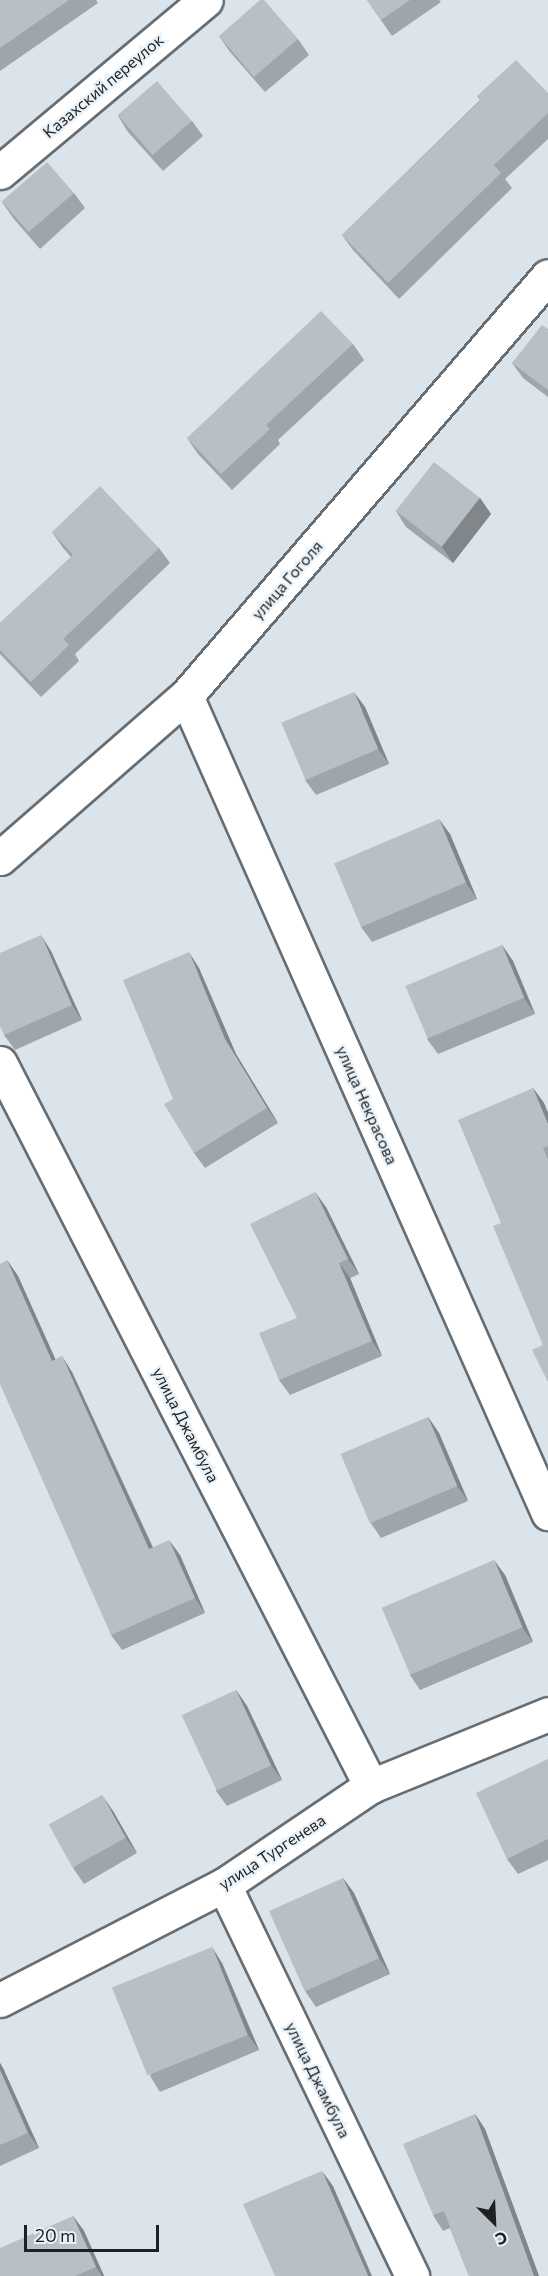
<!DOCTYPE html>
<meta charset="utf-8">
<style>
body{margin:0}
#map{position:relative;width:548px;height:2276px;overflow:hidden;background:#dce4eb;font-family:Commissioner,sans-serif}
div>[style]{position:absolute}
.roads{filter:drop-shadow(2px 0 #666e74) drop-shadow(-2px 0 #666e74) drop-shadow(0 2px #666e74) drop-shadow(0 -2px #666e74)}
.minor>*{height:33px;margin:-16.5px;padding:0 16.5px;transform-origin:16.5px;border-radius:16.5px;background:#fff}
.tertiary>*{height:33px;margin:-16.5px;padding:0 16.5px;transform-origin:16.5px;border-radius:16.5px;background:#fff}
.wall>*{inset:0;background:#9ea5ab}
.shaded-wall>*{inset:0;background:#81868b}
.building>*{inset:0;background:#b8c0c7;transform-origin:0 0}
span{translate:-50% -50%;white-space:nowrap;text-align:center;line-height:1.15;-webkit-text-stroke:4.5px #e9f2f8;paint-order:stroke}
.street-label{font-size:16px;color:#1e2123}
.north{position:absolute;left:464px;top:2192px;width:60px;height:60px;-webkit-text-stroke:4px #e9f2f8;paint-order:stroke;rotate:156deg;font-size:16px;font-weight:700;line-height:24px;text-align:center;color:#1e2123}
.north::after{content:'';display:block;margin:auto;width:21px;height:27px;background:#1e2123;clip-path:polygon(50% 0,100% 100%,50% 72%,0 100%)}
.scale{position:absolute;left:24px;top:2225px;width:135px;height:27px;box-sizing:border-box;border:3px solid #1e2123;border-top:0;padding-left:8px;font-size:18px;line-height:21px;white-space:nowrap;color:#1e2123;-webkit-text-stroke:4px #e9f2f8;paint-order:stroke}
</style>
<div id="map">
<div class="roads">
<div class="minor">
<i style="left:0;top:172px;width:268px;rotate:-39.9deg"></i>
<i style="left:186px;top:696px;width:894px;rotate:66.1deg"></i>
<i style="left:0;top:1063px;width:813px;rotate:62.84deg"></i>
<i style="left:224px;top:1885px;width:434px;rotate:64.3deg"></i>
<i style="left:0;top:2000px;width:252px;rotate:-27.2deg"></i>
<i style="left:224px;top:1885px;width:177px;rotate:-34deg"></i>
<i style="left:371px;top:1786px;width:191px;rotate:-22.1deg"></i>
</div>
<div class="tertiary">
<i style="left:0;top:858px;width:247px;rotate:-41.1deg"></i>
<i style="left:186px;top:696px;width:554px;rotate:-49.24deg"></i>
</div>
</div>
<div class="wall">
<i style="clip-path:polygon(0 0,96px 0,98px 3px,0 71px)"></i>
<i style="clip-path:polygon(367px 0,439px 0,441px 2px,392px 36px)"></i>
<i style="clip-path:polygon(219px 36px,298px 39px,309px 55px,265px 92px,230px 52px)"></i>
<i style="clip-path:polygon(548px 93px,548px 139px,505px 179px,512px 188px,399px 299px,353px 250px,342px 235px,480px 100px,477px 96px)"></i>
<i style="clip-path:polygon(118px 116px,192px 121px,203px 136px,163px 171px,128px 132px)"></i>
<i style="clip-path:polygon(74px 193px,85px 208px,40px 249px,13px 218px,2px 202px)"></i>
<i style="clip-path:polygon(548px 329px,548px 397px,523px 378px,512px 363px)"></i>
<i style="clip-path:polygon(353px 344px,364px 360px,278px 440px,280px 444px,232px 490px,198px 454px,187px 438px)"></i>
<i style="clip-path:polygon(480px 498px,491px 514px,453px 563px,406px 527px,396px 511px)"></i>
<i style="clip-path:polygon(52px 532px,159px 548px,170px 563px,75px 654px,79px 661px,41px 697px,0 654px,0 623px,71px 557px,63px 548px)"></i>
<i style="clip-path:polygon(365px 707px,389px 764px,316px 795px,305px 780px)"></i>
<i style="clip-path:polygon(450px 834px,477px 899px,372px 942px,361px 927px)"></i>
<i style="clip-path:polygon(502px 945px,513px 961px,535px 1014px,438px 1054px,427px 1039px)"></i>
<i style="clip-path:polygon(51px 951px,82px 1020px,15px 1050px,4px 1035px)"></i>
<i style="clip-path:polygon(199px 968px,236px 1054px,278px 1123px,205px 1168px,194px 1153px,173px 1099px)"></i>
<i style="clip-path:polygon(533px 1088px,544px 1103px,548px 1113px,548px 1382px,543px 1345px,501px 1223px)"></i>
<i style="clip-path:polygon(326px 1207px,359px 1274px,350px 1278px,382px 1356px,290px 1395px,279px 1380px,297px 1318px)"></i>
<i style="clip-path:polygon(7px 1260px,18px 1276px,55px 1359px,72px 1372px,153px 1547px,180px 1555px,205px 1613px,122px 1650px,111px 1635px)"></i>
<i style="clip-path:polygon(428px 1417px,439px 1433px,468px 1501px,381px 1538px,370px 1522px)"></i>
<i style="clip-path:polygon(505px 1575px,533px 1642px,420px 1690px,410px 1675px)"></i>
<i style="clip-path:polygon(236px 1690px,247px 1706px,282px 1780px,227px 1806px,216px 1791px)"></i>
<i style="clip-path:polygon(548px 1759px,548px 1860px,518px 1874px,507px 1859px)"></i>
<i style="clip-path:polygon(113px 1811px,137px 1853px,84px 1884px,73px 1868px)"></i>
<i style="clip-path:polygon(343px 1878px,354px 1893px,390px 1974px,316px 2007px,305px 1991px)"></i>
<i style="clip-path:polygon(222px 1963px,259px 2050px,160px 2092px,150px 2076px)"></i>
<i style="clip-path:polygon(0 2063px,3px 2068px,39px 2148px,0 2166px)"></i>
<i style="clip-path:polygon(475px 2114px,485px 2129px,539px 2276px,469px 2276px,450px 2228px,443px 2231px,433px 2215px)"></i>
<i style="clip-path:polygon(73px 2216px,84px 2231px,104px 2276px,0 2276px)"></i>
</div>
<div class="shaded-wall">
<i style="clip-path:polygon(480px 498px,491px 514px,453px 563px,442px 547px)"></i>
<i style="clip-path:polygon(354px 692px,365px 707px,389px 764px,378px 749px)"></i>
<i style="clip-path:polygon(439px 819px,450px 834px,477px 899px,466px 883px)"></i>
<i style="clip-path:polygon(41px 935px,51px 951px,82px 1020px,72px 1005px)"></i>
<i style="clip-path:polygon(502px 945px,513px 961px,535px 1014px,524px 998px)"></i>
<i style="clip-path:polygon(189px 952px,199px 968px,236px 1054px,278px 1123px,267px 1108px,225px 1039px)"></i>
<i style="clip-path:polygon(533px 1088px,544px 1103px,548px 1113px,548px 1124px)"></i>
<i style="clip-path:polygon(315px 1192px,326px 1207px,359px 1274px,348px 1259px)"></i>
<i style="clip-path:polygon(7px 1260px,18px 1276px,63px 1376px,52px 1361px)"></i>
<i style="clip-path:polygon(339px 1263px,350px 1278px,382px 1356px,372px 1341px)"></i>
<i style="clip-path:polygon(62px 1356px,72px 1372px,160px 1564px,149px 1549px)"></i>
<i style="clip-path:polygon(428px 1417px,439px 1433px,468px 1501px,457px 1486px)"></i>
<i style="clip-path:polygon(169px 1540px,180px 1555px,205px 1613px,195px 1598px)"></i>
<i style="clip-path:polygon(494px 1560px,505px 1575px,533px 1642px,522px 1627px)"></i>
<i style="clip-path:polygon(236px 1690px,247px 1706px,282px 1780px,271px 1765px)"></i>
<i style="clip-path:polygon(102px 1795px,113px 1811px,137px 1853px,126px 1838px)"></i>
<i style="clip-path:polygon(343px 1878px,354px 1893px,390px 1974px,379px 1958px)"></i>
<i style="clip-path:polygon(212px 1947px,222px 1963px,259px 2050px,248px 2035px)"></i>
<i style="clip-path:polygon(0 2063px,3px 2068px,39px 2148px,28px 2133px,0 2070px)"></i>
<i style="clip-path:polygon(475px 2114px,485px 2129px,539px 2276px,534px 2276px)"></i>
<i style="clip-path:polygon(322px 2171px,333px 2186px,372px 2276px,368px 2276px)"></i>
<i style="clip-path:polygon(73px 2216px,84px 2231px,104px 2276px,102px 2276px,96px 2267px)"></i>
</div>
<div class="building">
<i style="clip-path:polygon(0 0,69px 0,0 48px)"></i>
<i style="clip-path:polygon(260px 0,264px 0,298px 39px,254px 77px,219px 36px)"></i>
<i style="clip-path:polygon(367px 0,410px 0,381px 20px)"></i>
<i style="clip-path:polygon(516px 60px,548px 93px,548px 113px,494px 165px,501px 173px,388px 283px,342px 235px,481px 100px,477px 96px)"></i>
<i style="left:157px;top:81px;width:53px;height:52px;rotate:49deg"></i>
<i style="left:47px;top:162px;width:41px;height:60px;rotate:49deg"></i>
<i style="clip-path:polygon(321px 311px,353px 344px,266px 425px,270px 429px,221px 474px,187px 438px)"></i>
<i style="clip-path:polygon(542px 325px,548px 329px,548px 390px,512px 363px)"></i>
<i style="left:434px;top:462px;width:58px;height:62px;rotate:38deg"></i>
<i style="clip-path:polygon(100px 486px,159px 548px,63px 639px,69px 645px,31px 682px,0 650px,0 623px,73px 555px,52px 532px)"></i>
<i style="left:354px;top:692px;width:62px;height:79px;rotate:67deg"></i>
<i style="left:439px;top:819px;width:69px;height:114px;rotate:67deg"></i>
<i style="clip-path:polygon(41px 935px,72px 1005px,4px 1035px,0 1026px,0 953px)"></i>
<i style="left:502px;top:945px;width:57px;height:105px;rotate:67deg"></i>
<i style="clip-path:polygon(189px 952px,225px 1039px,267px 1108px,194px 1153px,164px 1104px,173px 1099px,123px 980px)"></i>
<i style="clip-path:polygon(533px 1088px,548px 1124px,548px 1146px,543px 1148px,548px 1160px,548px 1382px,532px 1350px,543px 1345px,493px 1226px,501px 1223px,458px 1120px)"></i>
<i style="clip-path:polygon(315px 1192px,348px 1259px,339px 1263px,372px 1341px,279px 1380px,259px 1333px,297px 1318px,250px 1224px)"></i>
<i style="clip-path:polygon(7px 1260px,52px 1361px,62px 1356px,149px 1549px,169px 1540px,195px 1598px,111px 1635px,0 1384px,0 1264px)"></i>
<i style="left:428px;top:1417px;width:75px;height:95px;rotate:67deg"></i>
<i style="left:494px;top:1560px;width:73px;height:122px;rotate:67deg"></i>
<i style="left:236px;top:1690px;width:83px;height:60px;rotate:65deg"></i>
<i style="clip-path:polygon(548px 1759px,548px 1839px,507px 1859px,476px 1793px)"></i>
<i style="left:102px;top:1795px;width:49px;height:61px;rotate:61deg"></i>
<i style="left:343px;top:1878px;width:88px;height:81px;rotate:66deg"></i>
<i style="left:212px;top:1947px;width:95px;height:108px;rotate:68deg"></i>
<i style="clip-path:polygon(0 2070px,28px 2133px,0 2145px)"></i>
<i style="clip-path:polygon(475px 2114px,534px 2276px,469px 2276px,444px 2211px,433px 2215px,403px 2144px)"></i>
<i style="clip-path:polygon(322px 2171px,368px 2276px,275px 2276px,243px 2204px)"></i>
<i style="clip-path:polygon(73px 2216px,96px 2267px,75px 2276px,0 2276px,0 2248px)"></i>
</div>
<div class="street-label">
<span style="left:103px;top:86px;rotate:-40deg">Казахский переулок</span>
<span style="left:287px;top:580px;rotate:-49deg">улица Гоголя</span>
<span style="left:367px;top:1105px;rotate:66deg">улица Некрасова</span>
<span style="left:186px;top:1425px;rotate:63deg">улица Джамбула</span>
<span style="left:272px;top:1852px;rotate:-33deg">улица Тургенева</span>
<span style="left:318px;top:2080px;rotate:64deg">улица Джамбула</span>
</div>
<div class="north">С</div>
<div class="scale">20 m</div>
</div>
